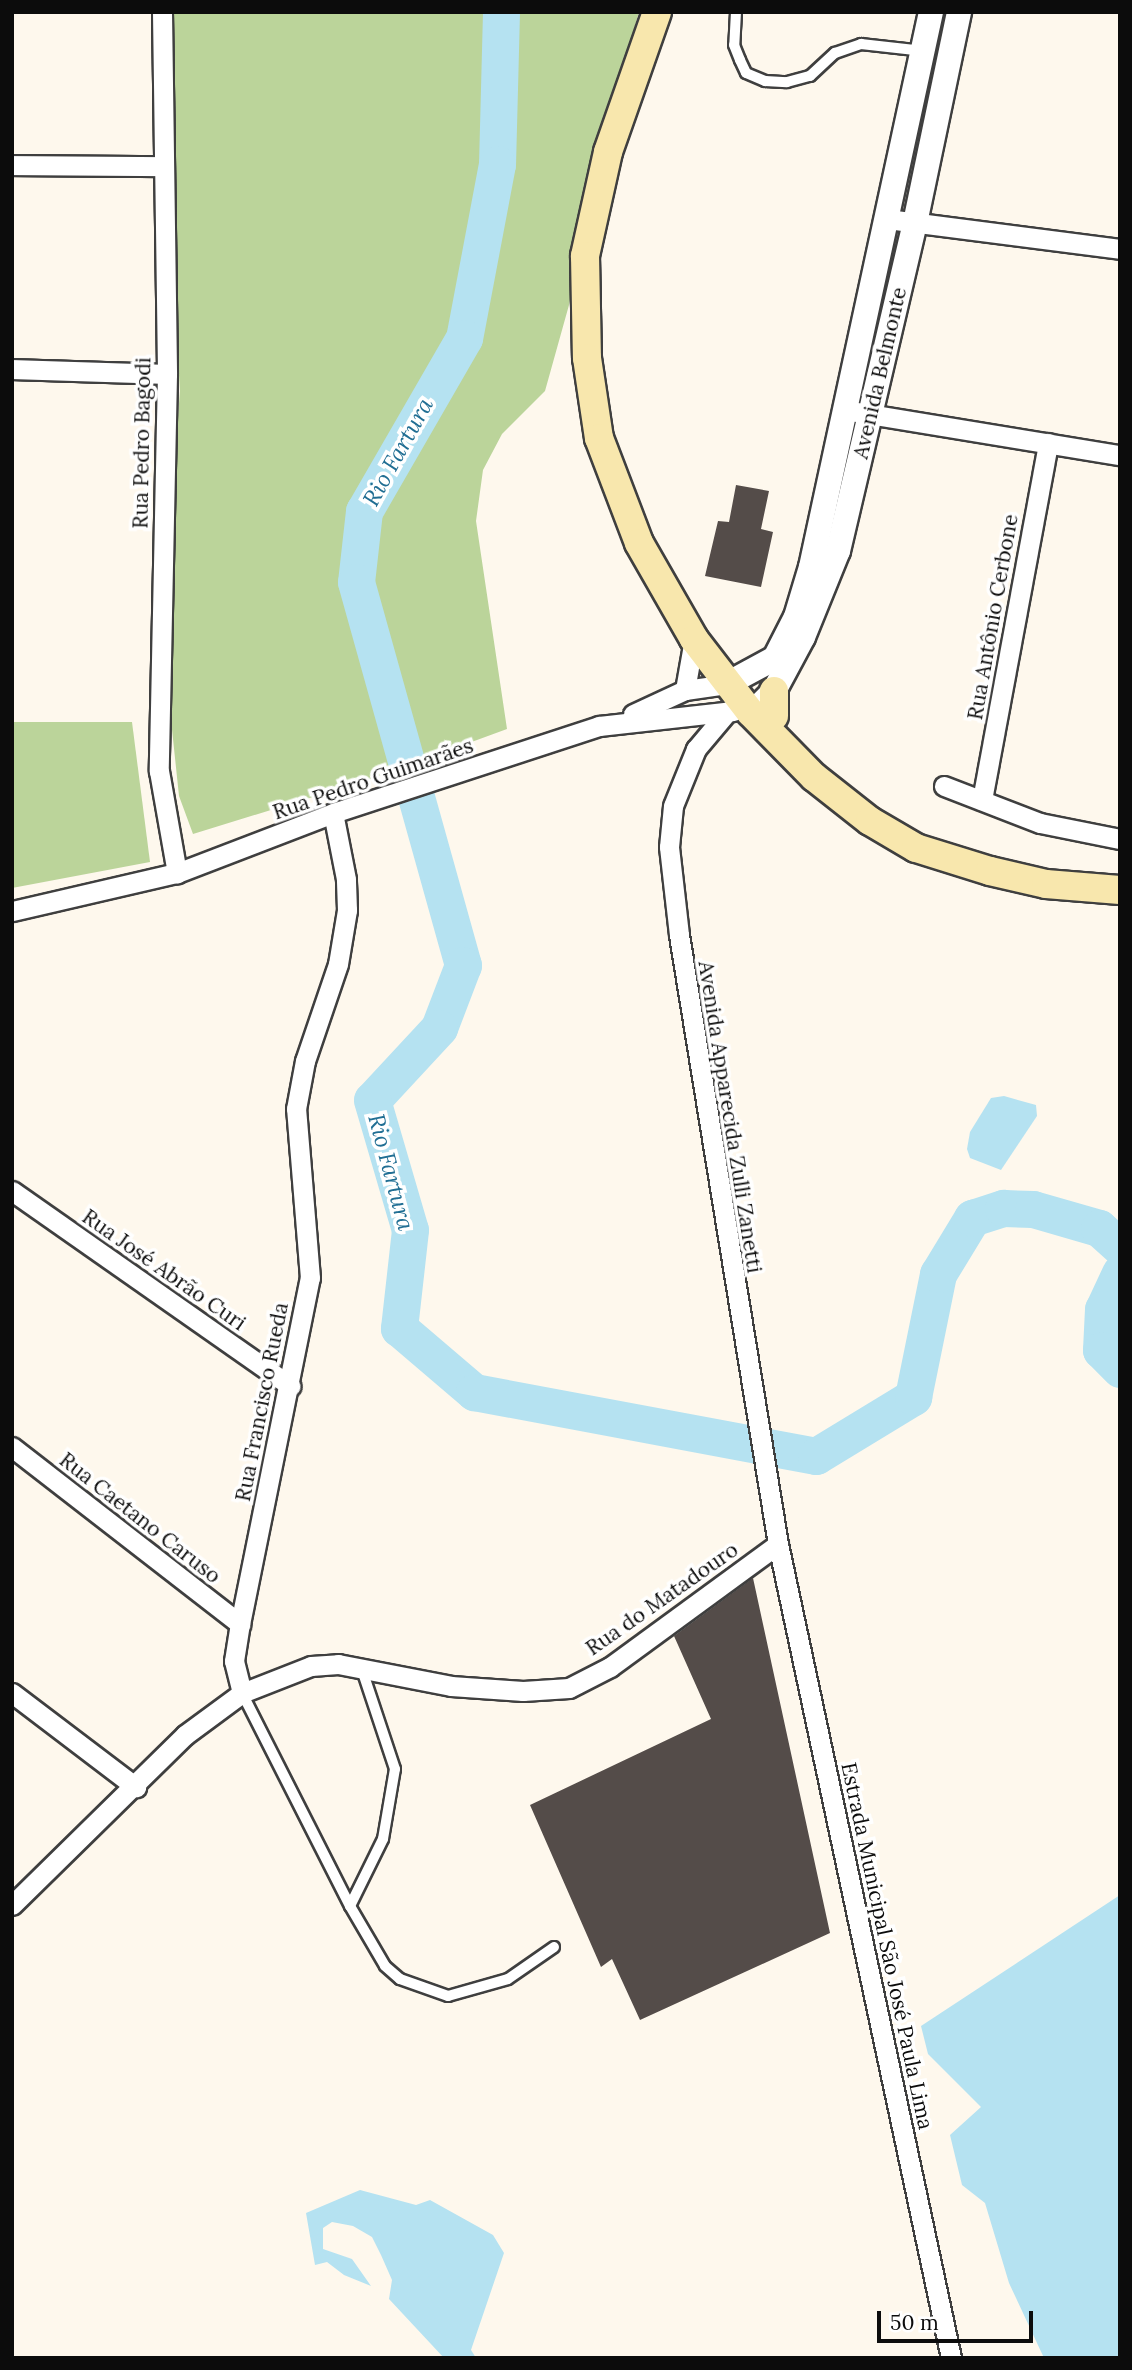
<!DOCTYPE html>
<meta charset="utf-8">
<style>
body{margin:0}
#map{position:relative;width:1132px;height:2370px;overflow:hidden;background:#fef8ed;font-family:Lora,serif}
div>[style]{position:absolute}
.forest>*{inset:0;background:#bbd49a}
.water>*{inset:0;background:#b5e2f1}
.river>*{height:37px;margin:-18.5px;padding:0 18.5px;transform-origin:18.5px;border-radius:18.5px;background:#b5e2f1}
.building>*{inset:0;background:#544c49}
.roads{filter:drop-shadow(2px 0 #3f3f3f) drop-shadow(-2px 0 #3f3f3f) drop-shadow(0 2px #3f3f3f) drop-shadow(0 -2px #3f3f3f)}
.service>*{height:10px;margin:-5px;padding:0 5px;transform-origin:5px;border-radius:5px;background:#fff}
.minor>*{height:19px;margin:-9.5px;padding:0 9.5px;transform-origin:9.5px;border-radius:9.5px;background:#fff}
.tertiary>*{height:24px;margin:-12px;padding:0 12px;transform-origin:12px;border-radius:12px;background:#fff}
.secondary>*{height:28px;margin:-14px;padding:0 14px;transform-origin:14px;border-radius:14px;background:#f8e7ad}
span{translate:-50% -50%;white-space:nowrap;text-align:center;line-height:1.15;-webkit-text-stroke:7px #fff;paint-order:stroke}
.street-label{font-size:21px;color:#0c0c0c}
.water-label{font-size:23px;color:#206e93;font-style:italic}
.frame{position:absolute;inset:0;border:14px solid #0c0c0c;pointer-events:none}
.scale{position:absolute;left:877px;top:2311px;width:156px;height:32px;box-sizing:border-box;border:4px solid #0c0c0c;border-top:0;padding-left:9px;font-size:21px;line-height:24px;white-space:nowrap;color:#0c0c0c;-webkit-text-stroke:5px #fff;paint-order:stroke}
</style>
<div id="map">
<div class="forest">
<i style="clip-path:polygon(162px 12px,639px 12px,599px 147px,569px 305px,545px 391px,502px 434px,483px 470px,476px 521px,507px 729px,368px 780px,193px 834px,179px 796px,161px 625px,180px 391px,163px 135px)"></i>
<i style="clip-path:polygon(12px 722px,132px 722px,150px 862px,12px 888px)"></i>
</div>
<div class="water">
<i style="clip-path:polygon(1004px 1096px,1036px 1105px,1037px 1116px,1001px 1170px,970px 1158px,967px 1149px,970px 1132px,991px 1098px)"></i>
<i style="clip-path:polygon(1120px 1895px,1120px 2358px,1044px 2358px,1009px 2283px,985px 2203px,962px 2185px,950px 2135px,981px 2107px,928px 2054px,921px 2026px)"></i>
<i style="clip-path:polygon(360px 2190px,416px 2205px,430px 2200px,493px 2235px,504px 2253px,471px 2350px,476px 2358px,444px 2358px,389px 2299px,392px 2280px,381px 2255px,372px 2237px,353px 2226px,332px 2222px,323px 2228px,323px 2249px,352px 2259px,371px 2286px,344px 2275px,327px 2262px,315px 2265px,306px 2213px)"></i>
</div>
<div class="river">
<i style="left:501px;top:12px;width:152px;rotate:91.5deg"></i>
<i style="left:497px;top:164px;width:177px;rotate:100.7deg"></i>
<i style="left:464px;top:338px;width:200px;rotate:120deg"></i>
<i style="left:364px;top:511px;width:71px;rotate:96.4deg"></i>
<i style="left:356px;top:582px;width:398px;rotate:74.4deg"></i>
<i style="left:463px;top:965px;width:67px;rotate:110.9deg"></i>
<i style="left:439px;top:1028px;width:98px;rotate:132.9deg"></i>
<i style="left:372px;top:1100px;width:135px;rotate:73.7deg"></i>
<i style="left:410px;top:1230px;width:99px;rotate:96.4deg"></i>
<i style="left:399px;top:1328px;width:99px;rotate:40.5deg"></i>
<i style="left:474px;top:1392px;width:348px;rotate:10.6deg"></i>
<i style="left:816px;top:1456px;width:114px;rotate:-31.3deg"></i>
<i style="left:913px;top:1397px;width:126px;rotate:-78.5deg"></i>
<i style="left:938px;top:1274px;width:66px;rotate:-58.7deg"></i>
<i style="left:972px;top:1218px;width:33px;rotate:-18deg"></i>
<i style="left:1003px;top:1208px;width:30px;rotate:2deg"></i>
<i style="left:1033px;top:1209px;width:69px;rotate:16.1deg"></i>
<i style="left:1099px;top:1228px;width:28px;rotate:42deg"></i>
<i style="left:1120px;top:1273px;width:40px;rotate:115deg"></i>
<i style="left:1103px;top:1309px;width:41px;rotate:92.8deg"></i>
<i style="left:1101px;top:1350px;width:27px;rotate:45deg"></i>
</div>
<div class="building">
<i style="clip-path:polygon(736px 485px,769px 491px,761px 529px,773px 532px,761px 587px,705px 576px,718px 521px,729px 522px)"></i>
<i style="clip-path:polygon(753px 1578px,830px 1933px,640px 2020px,612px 1959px,601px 1967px,530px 1805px,711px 1719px,674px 1636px)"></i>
</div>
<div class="roads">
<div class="service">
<i style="left:736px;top:12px;width:33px;rotate:93deg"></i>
<i style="left:734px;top:45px;width:16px;rotate:68deg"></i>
<i style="left:740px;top:60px;width:14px;rotate:65deg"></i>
<i style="left:746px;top:73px;width:21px;rotate:23deg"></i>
<i style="left:765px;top:81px;width:22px;rotate:3deg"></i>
<i style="left:787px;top:82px;width:24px;rotate:-15deg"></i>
<i style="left:810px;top:76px;width:34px;rotate:-43deg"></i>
<i style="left:835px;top:53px;width:28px;rotate:-19deg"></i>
<i style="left:861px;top:44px;width:63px;rotate:6.3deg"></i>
<i style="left:242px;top:1693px;width:239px;rotate:63.1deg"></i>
<i style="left:350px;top:1906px;width:69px;rotate:59.7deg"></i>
<i style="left:385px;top:1966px;width:20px;rotate:41deg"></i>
<i style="left:400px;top:1979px;width:51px;rotate:19.5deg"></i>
<i style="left:448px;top:1996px;width:62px;rotate:-15.8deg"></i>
<i style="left:508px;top:1979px;width:56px;rotate:-34.8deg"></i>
<i style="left:350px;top:1906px;width:75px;rotate:-63.8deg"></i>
<i style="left:383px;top:1839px;width:71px;rotate:-80.3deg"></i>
<i style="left:395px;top:1769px;width:108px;rotate:-108.4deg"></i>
</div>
<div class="minor">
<i style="left:162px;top:12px;width:362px;rotate:89.2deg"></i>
<i style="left:167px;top:374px;width:397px;rotate:91.2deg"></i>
<i style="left:159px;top:771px;width:104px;rotate:80deg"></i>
<i style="left:12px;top:165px;width:152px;rotate:0.4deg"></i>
<i style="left:887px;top:219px;width:235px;rotate:7.3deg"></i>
<i style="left:12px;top:369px;width:155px;rotate:1.8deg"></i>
<i style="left:844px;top:410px;width:280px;rotate:9.3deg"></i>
<i style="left:685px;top:690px;width:42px;rotate:-8.1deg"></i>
<i style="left:728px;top:711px;width:50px;rotate:130.1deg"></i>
<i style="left:696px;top:749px;width:61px;rotate:112deg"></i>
<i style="left:673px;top:806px;width:41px;rotate:95.6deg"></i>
<i style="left:669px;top:847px;width:89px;rotate:83.5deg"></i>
<i style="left:679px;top:935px;width:617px;rotate:80.77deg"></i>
<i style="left:778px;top:1544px;width:832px;rotate:78deg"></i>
<i style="left:633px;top:714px;width:57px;rotate:-24.8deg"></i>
<i style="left:685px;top:690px;width:52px;rotate:-80deg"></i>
<i style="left:944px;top:786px;width:103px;rotate:21.1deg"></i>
<i style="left:1040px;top:823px;width:82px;rotate:11.3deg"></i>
<i style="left:982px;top:800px;width:363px;rotate:-79.5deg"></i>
<i style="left:12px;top:911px;width:169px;rotate:-13deg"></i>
<i style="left:177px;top:873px;width:167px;rotate:-21deg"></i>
<i style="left:333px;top:813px;width:280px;rotate:-18.1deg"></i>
<i style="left:599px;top:726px;width:135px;rotate:-6.4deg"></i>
<i style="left:12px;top:1191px;width:340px;rotate:35deg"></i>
<i style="left:12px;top:1447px;width:289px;rotate:37.8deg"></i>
<i style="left:12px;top:1693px;width:156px;rotate:37.2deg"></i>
<i style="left:242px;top:1693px;width:74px;rotate:-21.4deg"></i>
<i style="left:311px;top:1666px;width:27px;rotate:-4deg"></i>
<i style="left:338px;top:1664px;width:115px;rotate:11deg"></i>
<i style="left:451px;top:1686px;width:72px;rotate:4deg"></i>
<i style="left:523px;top:1691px;width:46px;rotate:-3.7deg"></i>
<i style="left:569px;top:1688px;width:46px;rotate:-27.1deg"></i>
<i style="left:610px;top:1667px;width:208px;rotate:-36.2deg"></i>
<i style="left:12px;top:1905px;width:243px;rotate:-44.5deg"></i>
<i style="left:185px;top:1735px;width:71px;rotate:-36.4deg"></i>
<i style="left:242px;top:1693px;width:33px;rotate:-104deg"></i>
<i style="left:234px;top:1661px;width:37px;rotate:-81deg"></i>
<i style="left:240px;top:1624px;width:353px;rotate:-78.6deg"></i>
<i style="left:310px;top:1278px;width:170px;rotate:-94.7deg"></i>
<i style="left:296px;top:1109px;width:49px;rotate:-79.4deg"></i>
<i style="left:305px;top:1061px;width:102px;rotate:-71.2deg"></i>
<i style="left:338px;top:964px;width:55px;rotate:-80.5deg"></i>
<i style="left:347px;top:910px;width:31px;rotate:-92deg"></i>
<i style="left:346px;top:879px;width:67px;rotate:-101.1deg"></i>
</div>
<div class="tertiary">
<i style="left:727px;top:684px;width:55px;rotate:-28.4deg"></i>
<i style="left:775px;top:658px;width:46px;rotate:-62.9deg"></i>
<i style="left:796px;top:617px;width:52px;rotate:-73.3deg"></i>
<i style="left:811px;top:567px;width:568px;rotate:-77.8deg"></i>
<i style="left:762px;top:703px;width:17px;rotate:-45deg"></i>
<i style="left:774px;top:691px;width:61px;rotate:-61.8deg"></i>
<i style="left:803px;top:637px;width:93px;rotate:-67.9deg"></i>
<i style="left:838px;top:551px;width:337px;rotate:-76.8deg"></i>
<i style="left:915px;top:223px;width:216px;rotate:-78.2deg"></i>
</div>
<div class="secondary">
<i style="left:657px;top:12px;width:148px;rotate:109.3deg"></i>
<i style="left:608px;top:152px;width:107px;rotate:102.5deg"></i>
<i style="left:585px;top:256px;width:102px;rotate:88.9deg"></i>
<i style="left:587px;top:358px;width:81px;rotate:81.5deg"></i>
<i style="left:599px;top:438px;width:112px;rotate:69.1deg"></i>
<i style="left:639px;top:543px;width:111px;rotate:60.2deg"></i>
<i style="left:694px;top:639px;width:93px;rotate:52.4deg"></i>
<i style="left:751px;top:713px;width:90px;rotate:45.5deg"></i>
<i style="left:814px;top:777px;width:71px;rotate:38.2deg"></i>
<i style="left:870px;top:821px;width:53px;rotate:30.4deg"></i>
<i style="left:916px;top:848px;width:77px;rotate:17.3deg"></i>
<i style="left:990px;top:871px;width:57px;rotate:13.1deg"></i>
<i style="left:1046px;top:884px;width:74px;rotate:4.6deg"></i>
<i style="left:774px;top:716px;width:25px;rotate:-90deg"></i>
</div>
</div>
<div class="street-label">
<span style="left:880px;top:373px;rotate:-77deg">Avenida Belmonte</span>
<span style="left:142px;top:443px;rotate:-89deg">Rua Pedro Bagodi</span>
<span style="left:993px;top:617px;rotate:-80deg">Rua Antônio Cerbone</span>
<span style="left:373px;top:779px;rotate:-19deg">Rua Pedro Guimarães</span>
<span style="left:730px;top:1117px;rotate:81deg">Avenida Apparecida Zulli Zanetti</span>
<span style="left:164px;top:1270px;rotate:35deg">Rua José Abrão Curi</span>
<span style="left:262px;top:1402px;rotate:-79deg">Rua Francisco Rueda</span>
<span style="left:140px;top:1518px;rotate:38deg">Rua Caetano Caruso</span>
<span style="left:662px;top:1599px;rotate:-35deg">Rua do Matadouro</span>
<span style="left:887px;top:1946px;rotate:78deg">Estrada Municipal São José Paula Lima</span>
</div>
<div class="water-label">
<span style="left:398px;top:452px;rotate:-61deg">Rio Fartura</span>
<span style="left:391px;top:1172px;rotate:75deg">Rio Fartura</span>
</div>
<div class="frame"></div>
<div class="scale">50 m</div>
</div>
